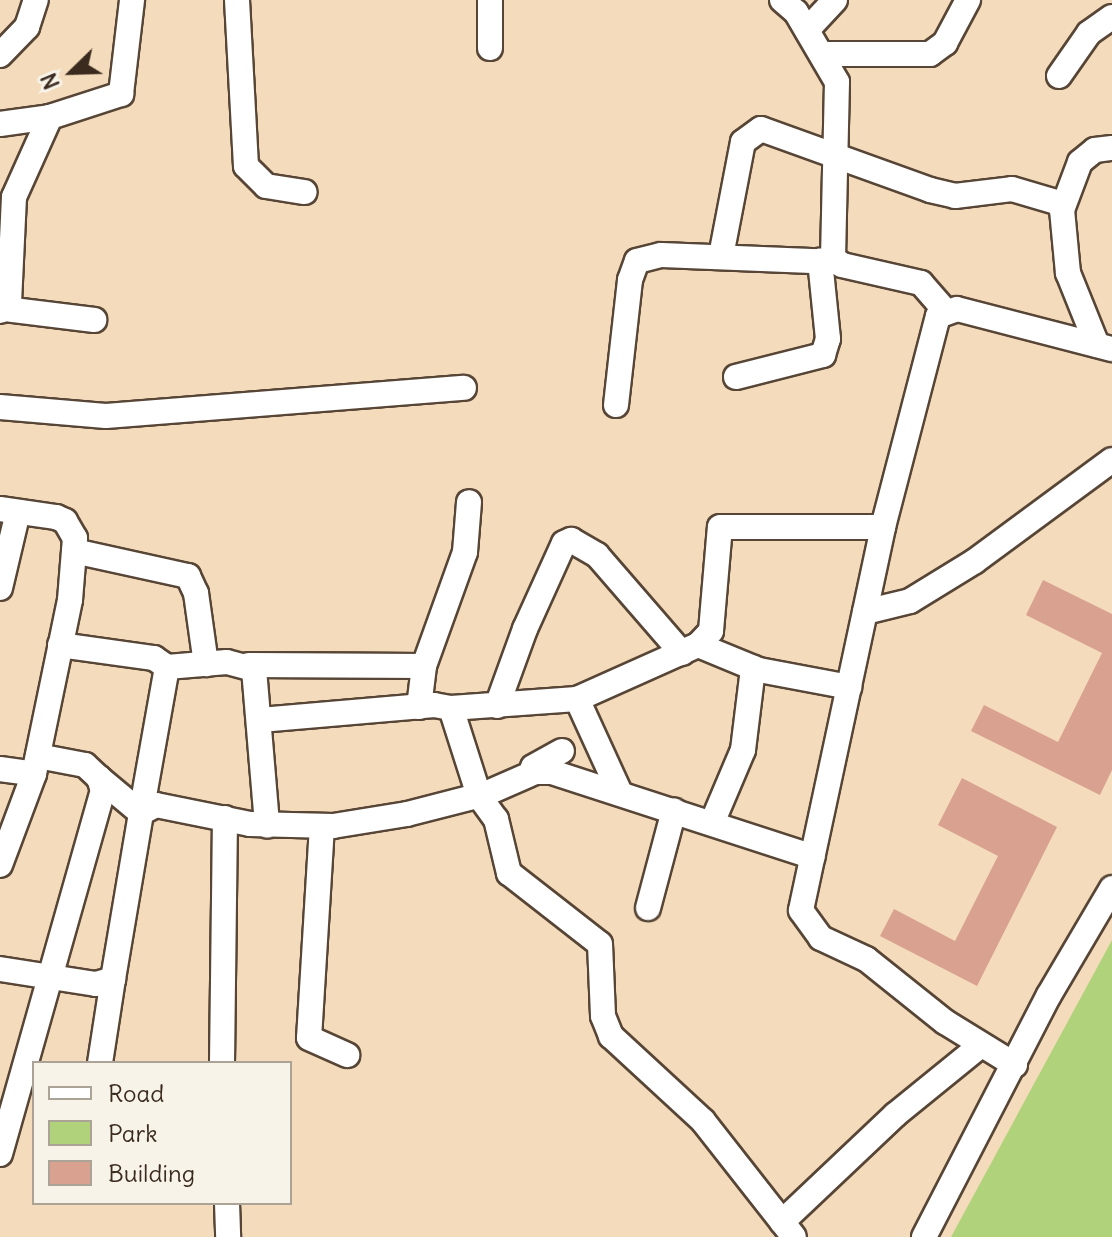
<!DOCTYPE html>
<style>
body{margin:0}
#map{position:relative;width:1112px;height:1237px;overflow:hidden;background:#f3dbbb;font-family:Delius,sans-serif}
div>[style]{position:absolute}
.green>*{inset:0;background:#afd27b}
.building>*{inset:0;background:#d9a18f}
.roads{filter:drop-shadow(2px 0 #574536) drop-shadow(-2px 0 #574536) drop-shadow(0 2px #574536) drop-shadow(0 -2px #574536)}
.minor>*{height:24px;margin:-12px;padding:0 12px;transform-origin:12px;border-radius:12px;background:#fff}
span{translate:-50% -50%;white-space:nowrap;text-align:center;line-height:1.15;-webkit-text-stroke:6px #f7f3e8;paint-order:stroke}
.legend{position:absolute;left:32px;top:1061px;width:260px;height:144px;box-sizing:border-box;background:#f7f3e8;border:2px solid #aca397;margin:0;padding:10px 14px;list-style:none;font-size:24px;color:#3b2a1e}
.legend li{display:flex;align-items:center;gap:16px;height:40px}
.legend b{width:40px;border:2px solid #aca397}
.north{position:absolute;left:32px;top:32px;width:80px;height:80px;-webkit-text-stroke:6px #f7f3e8;paint-order:stroke;rotate:247deg;font-size:22px;font-weight:700;line-height:32px;text-align:center;color:#3b2a1e}
.north::after{content:'';display:block;margin:auto;width:28px;height:36px;background:#3b2a1e;clip-path:polygon(50% 0,100% 100%,50% 72%,0 100%)}
</style>
<div id="map">
<div class="green">
<i style="clip-path:polygon(1112px 940px,1112px 1237px,951px 1237px)"></i>
</div>
<div class="building">
<i style="clip-path:polygon(1043px 580px,1112px 614px,1112px 770px,1100px 795px,971px 731px,984px 705px,1058px 742px,1102px 653px,1026px 615px)"></i>
<i style="clip-path:polygon(962px 778px,1057px 827px,977px 986px,880px 936px,894px 909px,955px 941px,998px 856px,938px 825px)"></i>
</div>
<div class="roads">
<div class="minor">
<i style="left:237px;top:0;width:166px;rotate:86.9deg"></i>
<i style="left:246px;top:166px;width:28px;rotate:45deg"></i>
<i style="left:266px;top:186px;width:39px;rotate:9deg"></i>
<i style="left:490px;top:0;width:48px;rotate:90deg"></i>
<i style="left:782px;top:0;width:18px;rotate:41deg"></i>
<i style="left:796px;top:12px;width:81px;rotate:59.6deg"></i>
<i style="left:837px;top:82px;width:176px;rotate:91.3deg"></i>
<i style="left:833px;top:258px;width:11px;rotate:38deg"></i>
<i style="left:842px;top:265px;width:81px;rotate:12.8deg"></i>
<i style="left:921px;top:283px;width:37px;rotate:49deg"></i>
<i style="left:807px;top:30px;width:41px;rotate:-47deg"></i>
<i style="left:822px;top:54px;width:108px"></i>
<i style="left:930px;top:54px;width:19px;rotate:-36deg"></i>
<i style="left:945px;top:43px;width:49px;rotate:-61.9deg"></i>
<i style="left:0;top:55px;width:39px;rotate:-46deg"></i>
<i style="left:27px;top:27px;width:28px;rotate:-72deg"></i>
<i style="left:1059px;top:76px;width:52px;rotate:-55.1deg"></i>
<i style="left:1089px;top:33px;width:28px;rotate:-35deg"></i>
<i style="left:0;top:124px;width:50px;rotate:-8deg"></i>
<i style="left:721px;top:256px;width:116px;rotate:-79.1deg"></i>
<i style="left:743px;top:142px;width:22px;rotate:-36deg"></i>
<i style="left:761px;top:129px;width:180px;rotate:19.8deg"></i>
<i style="left:930px;top:190px;width:26px;rotate:13deg"></i>
<i style="left:955px;top:196px;width:57px;rotate:-7deg"></i>
<i style="left:1012px;top:189px;width:53px;rotate:16.4deg"></i>
<i style="left:5px;top:309px;width:90px;rotate:7deg"></i>
<i style="left:0;top:311px;width:12px;rotate:-42deg"></i>
<i style="left:9px;top:303px;width:106px;rotate:-87.3deg"></i>
<i style="left:14px;top:197px;width:88px;rotate:-65.8deg"></i>
<i style="left:50px;top:117px;width:75px;rotate:-17.9deg"></i>
<i style="left:121px;top:94px;width:95px;rotate:-83.3deg"></i>
<i style="left:1097px;top:345px;width:78px;rotate:-111.9deg"></i>
<i style="left:1068px;top:273px;width:63px;rotate:-95.4deg"></i>
<i style="left:1062px;top:210px;width:51px;rotate:-69.4deg"></i>
<i style="left:1080px;top:162px;width:19px;rotate:-39deg"></i>
<i style="left:1095px;top:150px;width:17px;rotate:-7deg"></i>
<i style="left:736px;top:377px;width:90px;rotate:-14.2deg"></i>
<i style="left:823px;top:355px;width:17px;rotate:-73deg"></i>
<i style="left:828px;top:339px;width:79px;rotate:-95.8deg"></i>
<i style="left:616px;top:405px;width:126px;rotate:-83.6deg"></i>
<i style="left:630px;top:280px;width:20px;rotate:-70deg"></i>
<i style="left:637px;top:261px;width:25px;rotate:-14deg"></i>
<i style="left:661px;top:255px;width:176px;rotate:2.3deg"></i>
<i style="left:0;top:407px;width:106px;rotate:4.9deg"></i>
<i style="left:106px;top:416px;width:359px;rotate:-4.5deg"></i>
<i style="left:0;top:509px;width:57px;rotate:8.1deg"></i>
<i style="left:56px;top:517px;width:10px;rotate:24deg"></i>
<i style="left:65px;top:521px;width:20px;rotate:60deg"></i>
<i style="left:75px;top:538px;width:62px;rotate:94.6deg"></i>
<i style="left:70px;top:600px;width:178px;rotate:101.7deg"></i>
<i style="left:34px;top:774px;width:97px;rotate:110.5deg"></i>
<i style="left:74px;top:551px;width:117px;rotate:12.4deg"></i>
<i style="left:188px;top:576px;width:19px;rotate:65deg"></i>
<i style="left:196px;top:593px;width:72px;rotate:82deg"></i>
<i style="left:0;top:588px;width:78px;rotate:-76.7deg"></i>
<i style="left:865px;top:612px;width:46px;rotate:-13.7deg"></i>
<i style="left:910px;top:601px;width:76px;rotate:-31.6deg"></i>
<i style="left:975px;top:561px;width:170px;rotate:-36.4deg"></i>
<i style="left:60px;top:645px;width:95px;rotate:7.9deg"></i>
<i style="left:154px;top:658px;width:16px;rotate:35deg"></i>
<i style="left:167px;top:667px;width:148px;rotate:100.1deg"></i>
<i style="left:141px;top:813px;width:55px;rotate:-140.2deg"></i>
<i style="left:698px;top:645px;width:66px;rotate:22.3deg"></i>
<i style="left:759px;top:670px;width:92px;rotate:10.7deg"></i>
<i style="left:249px;top:665px;width:175px;rotate:0.3deg"></i>
<i style="left:167px;top:667px;width:60px;rotate:-4.8deg"></i>
<i style="left:227px;top:662px;width:28px;rotate:15deg"></i>
<i style="left:254px;top:669px;width:157px;rotate:85.2deg"></i>
<i style="left:577px;top:699px;width:103px;rotate:65.4deg"></i>
<i style="left:497px;top:706px;width:82px;rotate:-70deg"></i>
<i style="left:525px;top:629px;width:94px;rotate:-65.6deg"></i>
<i style="left:564px;top:543px;width:8px;rotate:-23deg"></i>
<i style="left:571px;top:540px;width:30px;rotate:30deg"></i>
<i style="left:597px;top:555px;width:130px;rotate:49.1deg"></i>
<i style="left:419px;top:707px;width:41px;rotate:-83deg"></i>
<i style="left:424px;top:666px;width:121px;rotate:-70.2deg"></i>
<i style="left:465px;top:552px;width:50px;rotate:-85.4deg"></i>
<i style="left:451px;top:708px;width:126px;rotate:-4.1deg"></i>
<i style="left:577px;top:699px;width:133px;rotate:-24.1deg"></i>
<i style="left:698px;top:645px;width:19px;rotate:-47deg"></i>
<i style="left:711px;top:631px;width:104px;rotate:-85.1deg"></i>
<i style="left:720px;top:527px;width:163px"></i>
<i style="left:260px;top:720px;width:175px;rotate:-4.9deg"></i>
<i style="left:434px;top:705px;width:17px;rotate:10deg"></i>
<i style="left:451px;top:708px;width:92px;rotate:72.3deg"></i>
<i style="left:479px;top:796px;width:29px;rotate:54deg"></i>
<i style="left:496px;top:819px;width:56px;rotate:76.5deg"></i>
<i style="left:509px;top:873px;width:115px;rotate:38deg"></i>
<i style="left:600px;top:944px;width:72px;rotate:87.6deg"></i>
<i style="left:603px;top:1016px;width:22px;rotate:68deg"></i>
<i style="left:611px;top:1036px;width:125px;rotate:42.7deg"></i>
<i style="left:703px;top:1121px;width:147px;rotate:51.9deg"></i>
<i style="left:0;top:769px;width:34px;rotate:8deg"></i>
<i style="left:535px;top:772px;width:5px;rotate:-112deg"></i>
<i style="left:533px;top:767px;width:33px;rotate:-29deg"></i>
<i style="left:712px;top:823px;width:79px;rotate:-67deg"></i>
<i style="left:743px;top:750px;width:83px;rotate:-83deg"></i>
<i style="left:322px;top:826px;width:212px;rotate:93.5deg"></i>
<i style="left:309px;top:1038px;width:42px;rotate:24.1deg"></i>
<i style="left:648px;top:908px;width:101px;rotate:-75.1deg"></i>
<i style="left:0;top:969px;width:97px;rotate:8.9deg"></i>
<i style="left:96px;top:984px;width:18px;rotate:-16deg"></i>
<i style="left:113px;top:979px;width:168px;rotate:-80.4deg"></i>
<i style="left:141px;top:813px;width:17px;rotate:-28deg"></i>
<i style="left:156px;top:805px;width:96px;rotate:11.4deg"></i>
<i style="left:250px;top:824px;width:83px;rotate:1.4deg"></i>
<i style="left:333px;top:826px;width:75px;rotate:-9.2deg"></i>
<i style="left:407px;top:814px;width:81px;rotate:-14.4deg"></i>
<i style="left:485px;top:794px;width:55px;rotate:-23.7deg"></i>
<i style="left:535px;top:772px;width:17px"></i>
<i style="left:552px;top:772px;width:274px;rotate:18deg"></i>
<i style="left:100px;top:1063px;width:85px;rotate:-81.2deg"></i>
<i style="left:222px;top:1063px;width:245px;rotate:-89.3deg"></i>
<i style="left:1015px;top:1065px;width:82px;rotate:-148.4deg"></i>
<i style="left:945px;top:1022px;width:101px;rotate:-141.4deg"></i>
<i style="left:866px;top:959px;width:50px;rotate:-155deg"></i>
<i style="left:821px;top:938px;width:34px;rotate:-126deg"></i>
<i style="left:801px;top:910px;width:392px;rotate:-77.9deg"></i>
<i style="left:883px;top:527px;width:218px;rotate:-75.4deg"></i>
<i style="left:938px;top:316px;width:20px;rotate:-20deg"></i>
<i style="left:957px;top:309px;width:160px;rotate:14.5deg"></i>
<i style="left:0;top:1154px;width:377px;rotate:-74.2deg"></i>
<i style="left:103px;top:791px;width:14px;rotate:-107deg"></i>
<i style="left:99px;top:778px;width:19px;rotate:-137deg"></i>
<i style="left:85px;top:765px;width:48px;rotate:-169.2deg"></i>
<i style="left:227px;top:1203px;width:34px;rotate:88deg"></i>
<i style="left:782px;top:1222px;width:156px;rotate:-43.4deg"></i>
<i style="left:895px;top:1115px;width:111px;rotate:-39.1deg"></i>
<i style="left:924px;top:1237px;width:272px;rotate:-62.7deg"></i>
<i style="left:1049px;top:995px;width:124px;rotate:-59.5deg"></i>
</div>
</div>
<ul class="legend">
<li><b style="height:10px;background:#fff"></b>Road</li>
<li><b style="height:22px;background:#afd27b"></b>Park</li>
<li><b style="height:22px;background:#d9a18f"></b>Building</li>
</ul>
<div class="north">N</div>
</div>
